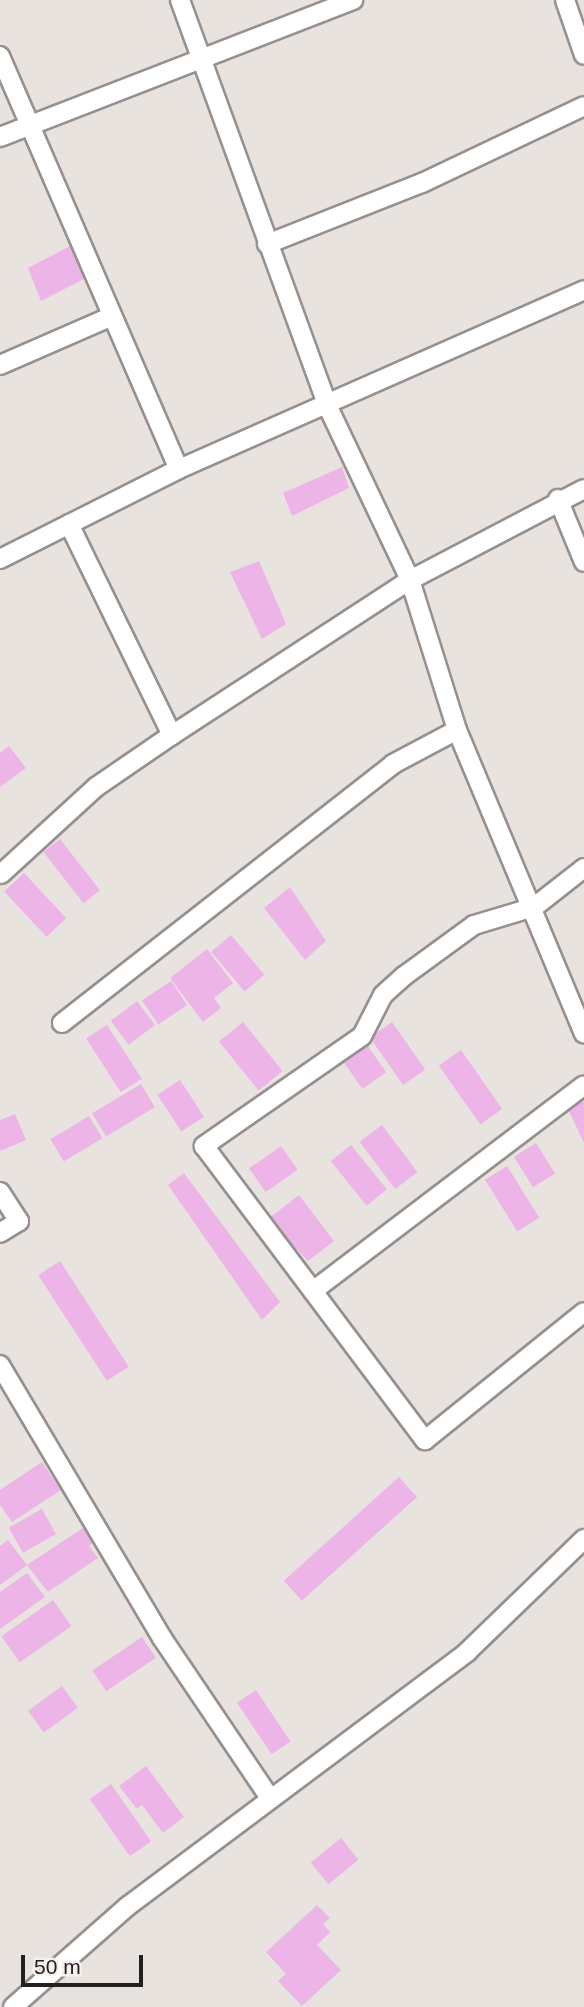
<!DOCTYPE html>
<style>
body{margin:0}
#map{position:relative;width:584px;height:2007px;overflow:hidden;background:#e9e3e0;font-family:Helvetica,sans-serif}
div>[style]{position:absolute}
.building>*{inset:0;background:#edb4e8;transform-origin:0 0}
.roads{filter:drop-shadow(2px 0 #96918e) drop-shadow(-2px 0 #96918e) drop-shadow(0 2px #96918e) drop-shadow(0 -2px #96918e)}
.street>*{height:18px;margin:-9px;padding:0 9px;transform-origin:9px;border-radius:9px;background:#fff}
span{translate:-50% -50%;white-space:nowrap;text-align:center;line-height:1.15;-webkit-text-stroke:6px #f6f0ed;paint-order:stroke}
.scale{position:absolute;left:21px;top:1955px;width:122px;height:32px;box-sizing:border-box;border:4px solid #232120;border-top:0;padding-left:9px;font-size:21px;line-height:24px;white-space:nowrap;color:#232120;-webkit-text-stroke:5px #f6f0ed;paint-order:stroke}
</style>
<div id="map">
<div class="building">
<i style="clip-path:polygon(72px 245px,84px 279px,41px 301px,28px 268px)"></i>
<i style="clip-path:polygon(342px 467px,349px 488px,292px 516px,283px 493px)"></i>
<i style="clip-path:polygon(259px 561px,286px 624px,262px 639px,230px 572px)"></i>
<i style="clip-path:polygon(9px 746px,26px 768px,0 787px,0 753px)"></i>
<i style="left:60px;top:839px;width:65px;height:21px;rotate:52deg"></i>
<i style="left:24px;top:873px;width:62px;height:27px;rotate:47deg"></i>
<i style="clip-path:polygon(290px 887px,326px 941px,305px 960px,264px 908px)"></i>
<i style="left:231px;top:935px;width:52px;height:26px;rotate:50deg"></i>
<i style="clip-path:polygon(207px 949px,233px 983px,214px 998px,221px 1008px,203px 1022px,170px 978px)"></i>
<i style="left:171px;top:981px;width:29px;height:35px;rotate:56deg"></i>
<i style="left:137px;top:1001px;width:30px;height:33px;rotate:53deg"></i>
<i style="left:243px;top:1022px;width:63px;height:31px;rotate:51deg"></i>
<i style="left:392px;top:1022px;width:58px;height:27px;rotate:55deg"></i>
<i style="left:107px;top:1025px;width:64px;height:25px;rotate:57deg"></i>
<i style="left:365px;top:1042px;width:37px;height:29px;rotate:55deg"></i>
<i style="left:461px;top:1050px;width:72px;height:27px;rotate:55deg"></i>
<i style="left:180px;top:1080px;width:44px;height:27px;rotate:57deg"></i>
<i style="left:141px;top:1084px;width:27px;height:57px;rotate:59deg"></i>
<i style="clip-path:polygon(584px 1101px,584px 1143px,568px 1109px)"></i>
<i style="clip-path:polygon(15px 1114px,26px 1140px,0 1151px,0 1120px)"></i>
<i style="left:89px;top:1116px;width:26px;height:45px;rotate:59deg"></i>
<i style="left:382px;top:1125px;width:59px;height:28px;rotate:53deg"></i>
<i style="left:536px;top:1143px;width:36px;height:26px;rotate:58deg"></i>
<i style="left:351px;top:1145px;width:57px;height:26px;rotate:51deg"></i>
<i style="left:281px;top:1146px;width:29px;height:39px;rotate:55deg"></i>
<i style="left:507px;top:1166px;width:61px;height:26px;rotate:58deg"></i>
<i style="clip-path:polygon(184px 1173px,280px 1302px,262px 1320px,168px 1185px)"></i>
<i style="clip-path:polygon(299px 1195px,334px 1241px,308px 1261px,268px 1219px)"></i>
<i style="left:60px;top:1261px;width:126px;height:26px;rotate:57deg"></i>
<i style="clip-path:polygon(42px 1462px,61px 1490px,12px 1522px,0 1505px,0 1490px)"></i>
<i style="left:399px;top:1477px;width:27px;height:155px;rotate:48deg"></i>
<i style="left:42px;top:1509px;width:29px;height:38px;rotate:61deg"></i>
<i style="clip-path:polygon(86px 1526px,96px 1541px,89px 1546px,98px 1558px,48px 1592px,27px 1565px,0 1585px,0 1546px,8px 1540px,27px 1565px)"></i>
<i style="clip-path:polygon(27px 1573px,45px 1597px,0 1629px,0 1592px)"></i>
<i style="left:53px;top:1600px;width:32px;height:63px;rotate:55deg"></i>
<i style="left:142px;top:1637px;width:25px;height:60px;rotate:56deg"></i>
<i style="left:62px;top:1686px;width:27px;height:42px;rotate:54deg"></i>
<i style="left:256px;top:1690px;width:62px;height:23px;rotate:56deg"></i>
<i style="clip-path:polygon(146px 1766px,184px 1817px,163px 1833px,142px 1805px,137px 1809px,119px 1786px)"></i>
<i style="left:111px;top:1784px;width:70px;height:26px;rotate:55deg"></i>
<i style="left:341px;top:1838px;width:28px;height:39px;rotate:51deg"></i>
<i style="clip-path:polygon(317px 1905px,330px 1918px,323px 1924px,330px 1932px,317px 1945px,341px 1970px,302px 2006px,278px 1981px,286px 1974px,266px 1952px)"></i>
</div>
<div class="roads">
<div class="street">
<i style="left:180px;top:0;width:433px;rotate:70deg"></i>
<i style="left:328px;top:407px;width:191px;rotate:64.6deg"></i>
<i style="left:410px;top:580px;width:157px;rotate:72.6deg"></i>
<i style="left:457px;top:730px;width:329px;rotate:67.3deg"></i>
<i style="left:565px;top:0;width:58px;rotate:70.9deg"></i>
<i style="left:0;top:56px;width:450px;rotate:66.6deg"></i>
<i style="left:0;top:137px;width:379px;rotate:-21.2deg"></i>
<i style="left:267px;top:244px;width:167px;rotate:-21.5deg"></i>
<i style="left:422px;top:183px;width:179px;rotate:-25.4deg"></i>
<i style="left:0;top:365px;width:122px;rotate:-23.6deg"></i>
<i style="left:558px;top:499px;width:68px;rotate:67.6deg"></i>
<i style="left:69px;top:524px;width:235px;rotate:64deg"></i>
<i style="left:0;top:559px;width:200px;rotate:-26.7deg"></i>
<i style="left:179px;top:469px;width:443px;rotate:-23.8deg"></i>
<i style="left:584px;top:868px;width:63px;rotate:142deg"></i>
<i style="left:534px;top:907px;width:63px;rotate:163.3deg"></i>
<i style="left:474px;top:925px;width:87px;rotate:143.9deg"></i>
<i style="left:404px;top:976px;width:28px;rotate:138deg"></i>
<i style="left:383px;top:995px;width:46px;rotate:117.1deg"></i>
<i style="left:362px;top:1036px;width:193px;rotate:145.2deg"></i>
<i style="left:204px;top:1146px;width:368px;rotate:53.1deg"></i>
<i style="left:425px;top:1440px;width:204px;rotate:-38.8deg"></i>
<i style="left:1px;top:874px;width:129px;rotate:-42.5deg"></i>
<i style="left:96px;top:787px;width:92px;rotate:-34.4deg"></i>
<i style="left:172px;top:735px;width:284px;rotate:-33.1deg"></i>
<i style="left:410px;top:580px;width:196px;rotate:-27.6deg"></i>
<i style="left:62px;top:1023px;width:420px;rotate:-38deg"></i>
<i style="left:393px;top:764px;width:72px;rotate:-28deg"></i>
<i style="left:0;top:1192px;width:35px;rotate:57deg"></i>
<i style="left:19px;top:1221px;width:22px;rotate:148deg"></i>
<i style="left:313px;top:1291px;width:340px;rotate:-37.2deg"></i>
<i style="left:0;top:1365px;width:317px;rotate:59.3deg"></i>
<i style="left:162px;top:1638px;width:193px;rotate:56deg"></i>
<i style="left:13px;top:2007px;width:153px;rotate:-41.3deg"></i>
<i style="left:128px;top:1906px;width:424px;rotate:-36.8deg"></i>
<i style="left:467px;top:1652px;width:163px;rotate:-44deg"></i>
</div>
</div>
<div class="scale">50 m</div>
</div>
